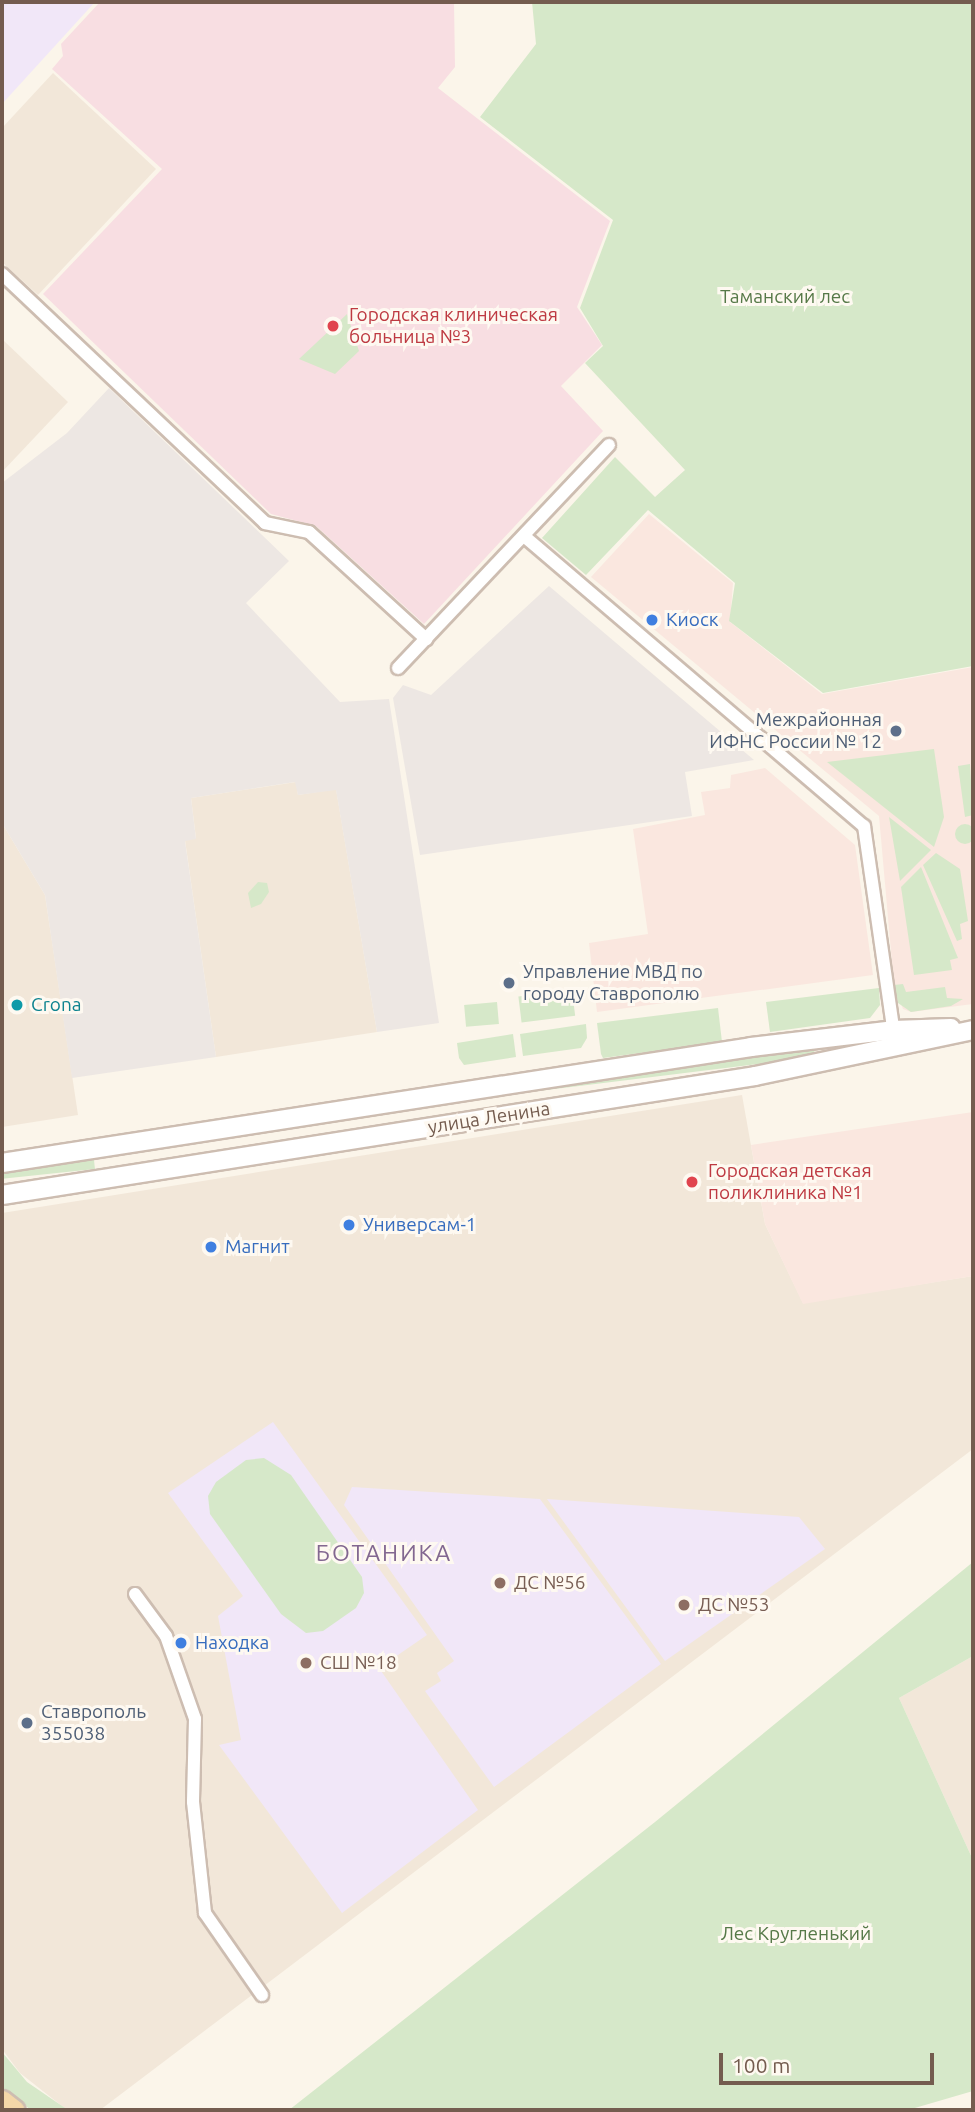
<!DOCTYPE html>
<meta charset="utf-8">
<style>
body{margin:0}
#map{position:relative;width:975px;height:2112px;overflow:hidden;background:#fbf5ea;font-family:Ubuntu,sans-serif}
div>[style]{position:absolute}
.residential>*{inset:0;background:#f2e7d9}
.commercial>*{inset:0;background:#fae7df}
.industrial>*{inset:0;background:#ede7e3}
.education>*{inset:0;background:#f1e7f8}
.medical>*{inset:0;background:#f8dee2}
.green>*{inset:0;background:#d6e8c9;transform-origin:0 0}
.round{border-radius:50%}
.roads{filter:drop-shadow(2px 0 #cdbdb1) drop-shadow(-2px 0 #cdbdb1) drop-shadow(0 2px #cdbdb1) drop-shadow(0 -2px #cdbdb1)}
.minor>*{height:12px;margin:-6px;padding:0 6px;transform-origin:6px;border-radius:6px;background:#fff}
.secondary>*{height:18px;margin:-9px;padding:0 9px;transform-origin:9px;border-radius:9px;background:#fff}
.primary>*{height:19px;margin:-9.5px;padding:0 9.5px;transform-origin:9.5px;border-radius:9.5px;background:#f4d7a9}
.dots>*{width:19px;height:19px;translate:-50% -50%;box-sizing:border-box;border:4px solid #fef9f1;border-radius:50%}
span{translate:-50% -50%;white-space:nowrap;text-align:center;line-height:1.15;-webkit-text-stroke:6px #fef9f1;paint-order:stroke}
.park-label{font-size:19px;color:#567948}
.health-label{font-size:19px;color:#be3a42}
.left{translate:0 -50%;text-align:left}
.shop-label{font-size:19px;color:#366cbe}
.service-label{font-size:19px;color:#4e5e75}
.right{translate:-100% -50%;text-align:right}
.culture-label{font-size:19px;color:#0d838f}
.street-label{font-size:19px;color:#745c4f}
.education-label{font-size:19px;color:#785e54}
.quarter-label{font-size:23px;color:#826790;letter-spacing:2px}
.frame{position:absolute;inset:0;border:4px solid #745c4f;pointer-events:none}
.scale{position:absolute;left:719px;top:2053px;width:215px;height:32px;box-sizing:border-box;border:4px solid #745c4f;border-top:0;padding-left:9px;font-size:21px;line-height:24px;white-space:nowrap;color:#745c4f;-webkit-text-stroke:5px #fef9f1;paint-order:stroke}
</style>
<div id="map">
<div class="residential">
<i style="clip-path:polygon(53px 73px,156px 169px,38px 295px,2px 262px,2px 128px)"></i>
<i style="clip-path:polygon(2px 339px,68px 402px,2px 472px)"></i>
<i style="clip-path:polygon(296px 782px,298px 795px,336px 789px,377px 1032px,216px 1057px,185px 840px,196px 838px,191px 798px)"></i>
<i style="clip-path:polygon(2px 823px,45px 895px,78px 1115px,2px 1127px)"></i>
<i style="clip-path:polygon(742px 1095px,765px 1224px,803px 1303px,973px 1276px,973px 1449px,100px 2110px,67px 2110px,20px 2073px,2px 2049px,2px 1213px)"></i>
<i style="clip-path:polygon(973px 1656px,973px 1860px,899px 1698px)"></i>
</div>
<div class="commercial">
<i style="clip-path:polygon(649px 514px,733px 583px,730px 622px,822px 694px,973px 667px,973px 1004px,911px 1012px,903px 1009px,894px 985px,879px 816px,591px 577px)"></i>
<i style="clip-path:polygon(765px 768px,855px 845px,873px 975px,597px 1012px,589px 943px,648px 934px,633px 829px,705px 815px,701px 792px,730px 788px,731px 775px)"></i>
<i style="clip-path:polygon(973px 1112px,973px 1276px,803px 1304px,765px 1224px,751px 1145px)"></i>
</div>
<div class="industrial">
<i style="clip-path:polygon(109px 388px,289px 561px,246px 603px,340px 702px,389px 699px,439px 1023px,377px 1032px,336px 790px,298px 795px,295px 782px,191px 798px,196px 839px,185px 841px,216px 1057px,72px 1078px,45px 895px,2px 823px,2px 483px,67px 433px)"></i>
<i style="clip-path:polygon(549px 586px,754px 760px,685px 772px,692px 816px,420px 855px,393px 698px,403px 685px,431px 695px)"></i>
</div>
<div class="education">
<i style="clip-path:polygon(2px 2px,95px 2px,2px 104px)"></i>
<i style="clip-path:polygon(273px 1422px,427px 1635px,379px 1668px,478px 1810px,342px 1913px,219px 1745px,241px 1740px,218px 1616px,243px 1596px,168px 1493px)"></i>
<i style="clip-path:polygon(352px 1487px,540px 1499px,661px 1664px,494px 1787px,425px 1691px,441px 1681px,437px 1673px,454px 1661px,344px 1505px)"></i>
<i style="clip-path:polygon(547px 1499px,799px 1517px,825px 1549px,665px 1661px)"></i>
</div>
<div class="medical">
<i style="clip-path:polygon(100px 2px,454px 2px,455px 67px,438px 88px,610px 221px,577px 307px,602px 345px,561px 386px,603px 431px,424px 624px,316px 526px,271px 514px,43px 294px,162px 169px,52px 69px,63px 56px,61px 44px)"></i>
</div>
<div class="green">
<i style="clip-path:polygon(532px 2px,973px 2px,973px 666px,823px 693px,729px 621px,735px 583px,648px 510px,586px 575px,542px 538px,615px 457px,655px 497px,685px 470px,585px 363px,603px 346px,580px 308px,613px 220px,480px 117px,536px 44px)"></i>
<i style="clip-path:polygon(347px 314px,359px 351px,335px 374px,299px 359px)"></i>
<i style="clip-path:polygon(934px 749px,944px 817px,934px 847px,827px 762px)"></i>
<i style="clip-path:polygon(970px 764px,973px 815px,965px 817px,958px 766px)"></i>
<i style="clip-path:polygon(889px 817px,931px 850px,900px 881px)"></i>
<i class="round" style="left:955px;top:824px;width:20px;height:20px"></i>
<i style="clip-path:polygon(936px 853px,960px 869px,968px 921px,960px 924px,962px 939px,957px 941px,923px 865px)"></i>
<i style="clip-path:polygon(921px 867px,958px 958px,950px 960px,952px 970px,914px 975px,901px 887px)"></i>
<i style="clip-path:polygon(258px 882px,267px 883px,269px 892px,261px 904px,251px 908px,248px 893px)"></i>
<i style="clip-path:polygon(903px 984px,906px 992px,945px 987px,947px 998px,963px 999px,951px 1006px,911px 1012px,898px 1003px,894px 985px)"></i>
<i style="clip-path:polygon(879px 988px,880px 1005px,870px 1018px,770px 1032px,766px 1002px)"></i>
<i style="left:572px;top:990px;width:26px;height:54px;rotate:83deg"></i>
<i style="left:497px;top:1002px;width:22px;height:33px;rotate:85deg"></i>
<i style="clip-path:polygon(718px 1008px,722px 1042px,603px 1058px,601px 1054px,597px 1023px)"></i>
<i style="clip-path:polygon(586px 1024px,587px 1038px,581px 1048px,523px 1056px,520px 1034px)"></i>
<i style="clip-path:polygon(513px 1034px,516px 1057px,464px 1065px,459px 1058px,457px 1043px)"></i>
<i style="left:814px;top:1049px;width:8px;height:687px;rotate:83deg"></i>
<i style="left:94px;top:1160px;width:9px;height:93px;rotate:84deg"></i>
<i style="clip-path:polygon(264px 1458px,291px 1475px,362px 1577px,364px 1593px,356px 1608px,323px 1631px,306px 1633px,281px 1614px,210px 1514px,208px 1496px,216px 1482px,246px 1460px)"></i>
<i style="clip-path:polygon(973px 1562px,973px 1656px,899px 1698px,973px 1860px,973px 2091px,908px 2110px,289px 2110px,655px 1822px)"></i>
<i style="clip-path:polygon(2px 2052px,27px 2082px,68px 2110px,31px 2110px,2px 2088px)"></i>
</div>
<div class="roads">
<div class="minor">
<i style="left:2px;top:274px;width:362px;rotate:43.4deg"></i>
<i style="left:265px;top:523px;width:45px;rotate:11.6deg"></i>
<i style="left:309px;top:532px;width:159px;rotate:42.4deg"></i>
<i style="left:524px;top:536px;width:447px;rotate:40.5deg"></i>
<i style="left:864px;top:826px;width:211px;rotate:81.8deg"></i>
<i style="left:398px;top:668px;width:307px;rotate:-46.6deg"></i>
<i style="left:135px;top:1594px;width:52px;rotate:53.6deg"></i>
<i style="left:166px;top:1636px;width:88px;rotate:70.7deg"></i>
<i style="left:195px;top:1719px;width:83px;rotate:91.4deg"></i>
<i style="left:193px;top:1802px;width:112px;rotate:83.8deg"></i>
<i style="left:205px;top:1913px;width:100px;rotate:55.2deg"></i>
</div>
<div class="secondary">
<i style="left:2px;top:1163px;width:758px;rotate:-8.8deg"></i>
<i style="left:751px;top:1047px;width:143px;rotate:-6.8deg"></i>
<i style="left:893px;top:1030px;width:58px;rotate:-2deg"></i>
<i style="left:2px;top:1195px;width:762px;rotate:-8.98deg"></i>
<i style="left:755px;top:1076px;width:223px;rotate:-11.9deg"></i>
</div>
<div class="primary">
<i style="left:2px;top:2100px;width:16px;rotate:38deg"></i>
</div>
</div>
<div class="dots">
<i style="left:333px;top:326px;background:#e0444e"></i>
<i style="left:652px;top:620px;background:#3f7fe0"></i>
<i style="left:896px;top:731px;background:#5c6f8a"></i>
<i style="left:509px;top:983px;background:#5c6f8a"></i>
<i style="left:17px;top:1005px;background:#0f9aa8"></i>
<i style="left:692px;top:1182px;background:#e0444e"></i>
<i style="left:349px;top:1225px;background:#3f7fe0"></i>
<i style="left:211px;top:1247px;background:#3f7fe0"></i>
<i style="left:500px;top:1583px;background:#8d6e63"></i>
<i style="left:684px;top:1605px;background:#8d6e63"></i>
<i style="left:181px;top:1643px;background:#3f7fe0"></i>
<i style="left:306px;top:1663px;background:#8d6e63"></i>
<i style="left:27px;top:1723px;background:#5c6f8a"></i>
</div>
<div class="park-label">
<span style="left:785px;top:297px">Таманский лес</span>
<span style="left:796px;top:1934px">Лес Кругленький</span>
</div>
<div class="health-label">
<span class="left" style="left:349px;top:326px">Городская клиническая<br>больница №3</span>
<span class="left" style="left:708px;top:1182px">Городская детская<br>поликлиника №1</span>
</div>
<div class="shop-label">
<span class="left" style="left:666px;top:620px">Киоск</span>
<span class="left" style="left:363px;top:1225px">Универсам-1</span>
<span class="left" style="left:225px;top:1247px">Магнит</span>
<span class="left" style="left:195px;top:1643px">Находка</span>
</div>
<div class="service-label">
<span class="right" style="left:882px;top:731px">Межрайонная<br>ИФНС России № 12</span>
<span class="left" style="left:523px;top:983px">Управление МВД по<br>городу Ставрополю</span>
<span class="left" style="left:41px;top:1723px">Ставрополь<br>355038</span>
</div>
<div class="culture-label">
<span class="left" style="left:31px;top:1005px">Crona</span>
</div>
<div class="street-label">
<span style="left:489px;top:1118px;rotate:-9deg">улица Ленина</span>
</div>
<div class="education-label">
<span class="left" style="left:514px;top:1583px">ДС №56</span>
<span class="left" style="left:698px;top:1605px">ДС №53</span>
<span class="left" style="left:320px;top:1663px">СШ №18</span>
</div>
<div class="quarter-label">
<span style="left:384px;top:1553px">БОТАНИКА</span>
</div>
<div class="frame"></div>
<div class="scale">100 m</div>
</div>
